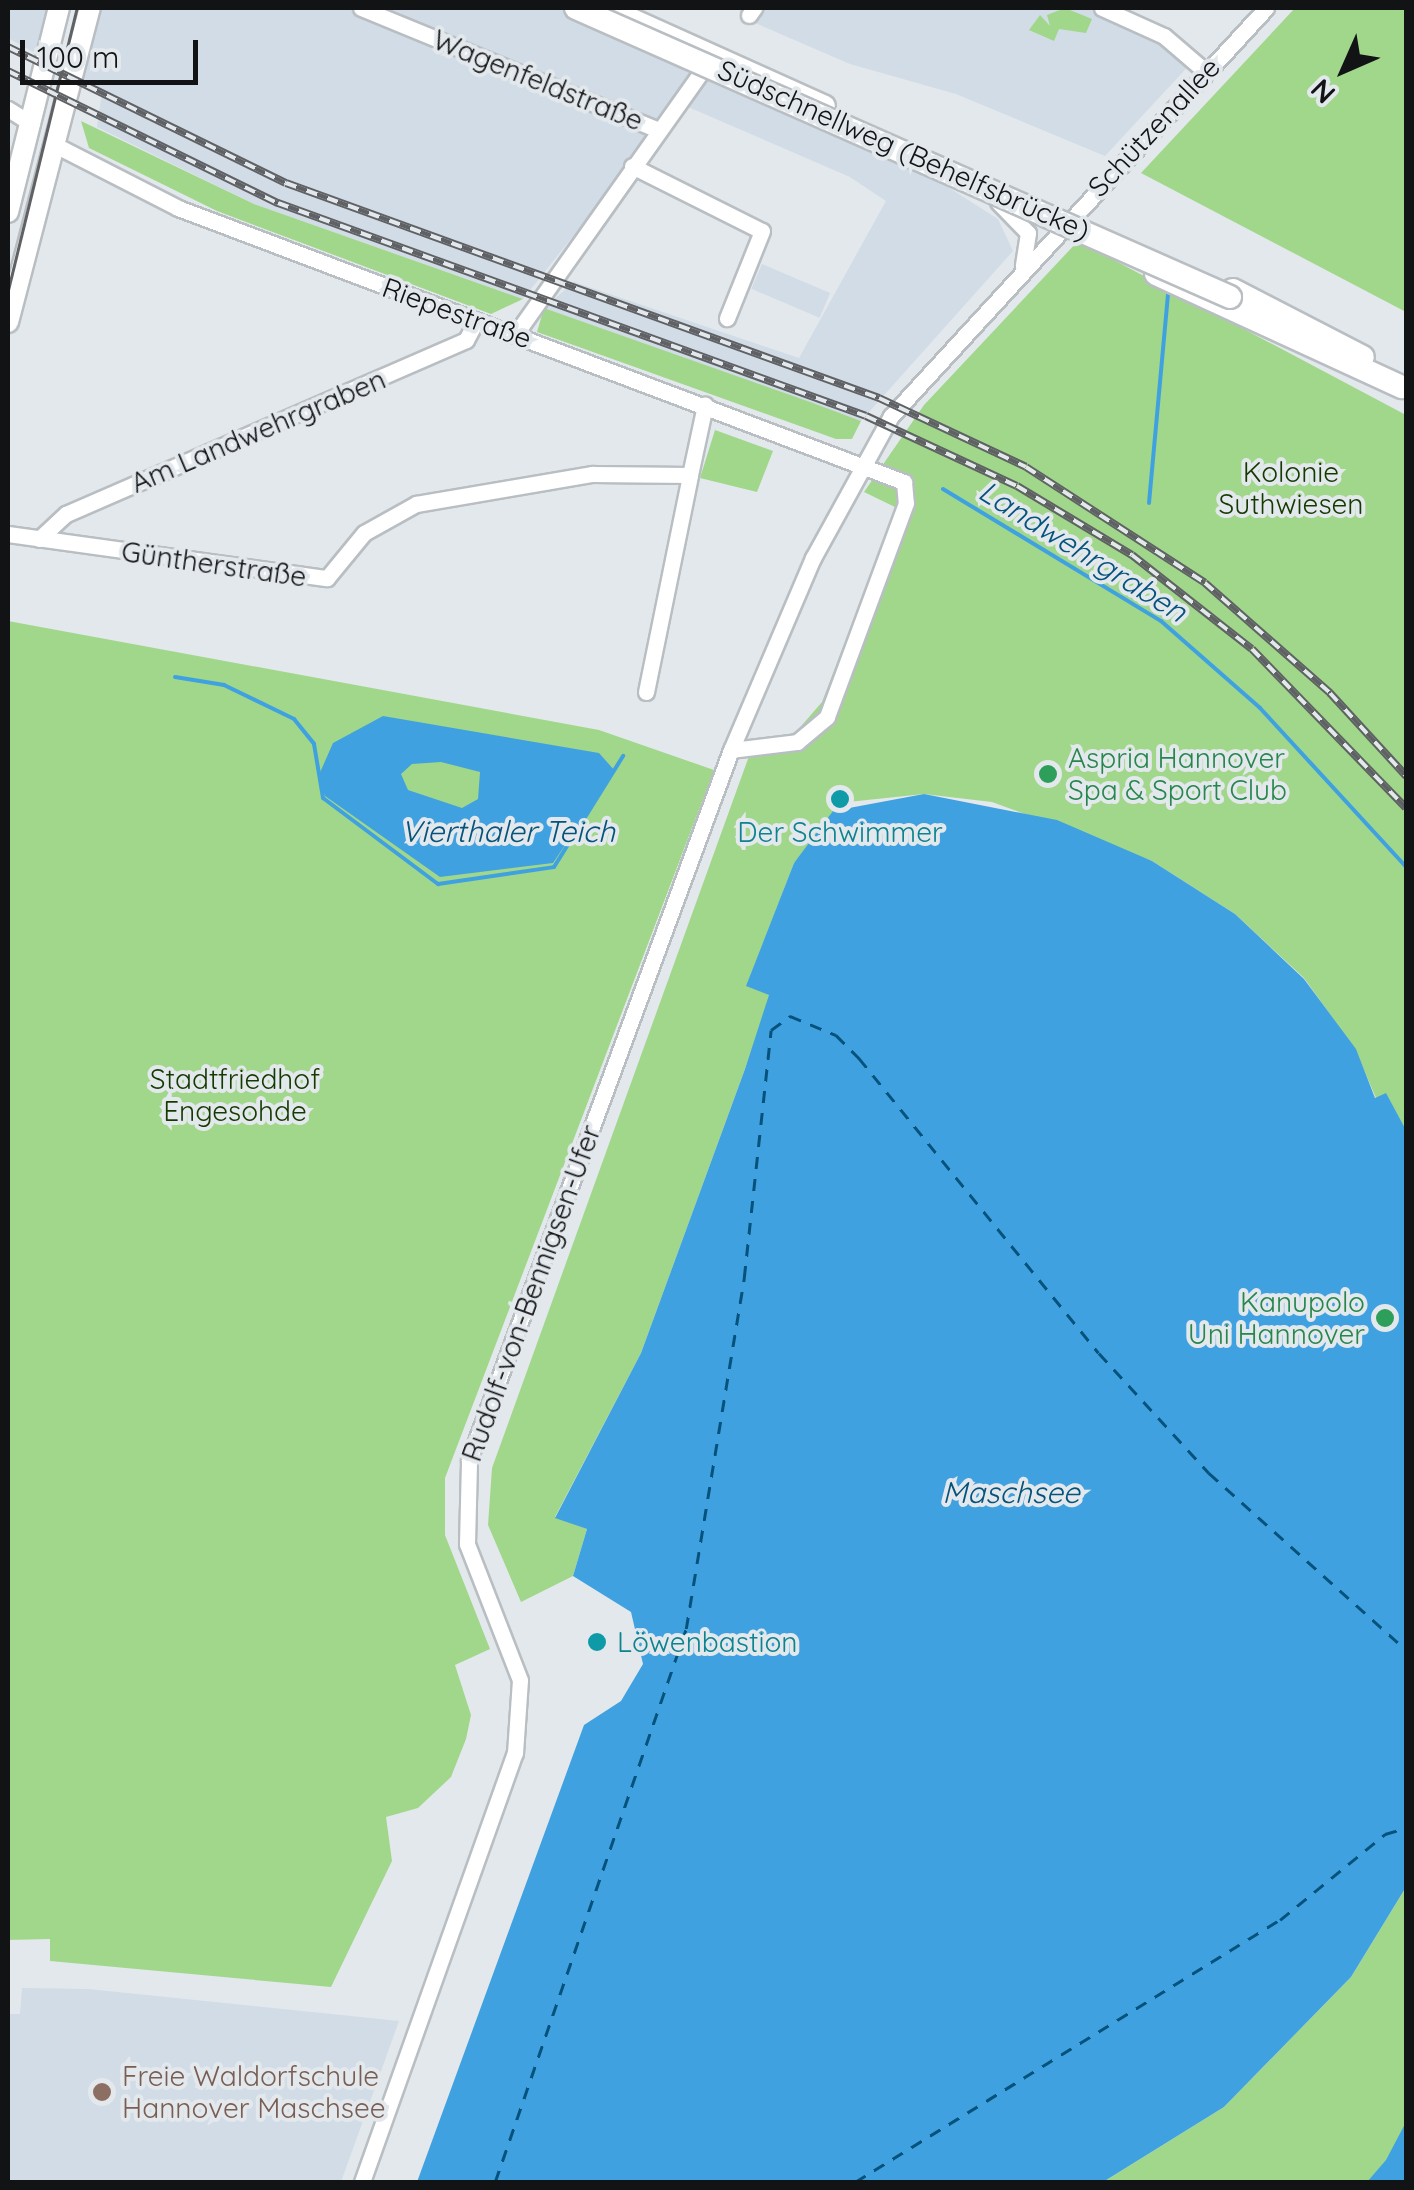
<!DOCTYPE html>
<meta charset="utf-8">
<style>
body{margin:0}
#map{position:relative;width:1414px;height:2190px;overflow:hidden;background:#e3e8ec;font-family:Quicksand,sans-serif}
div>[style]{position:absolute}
.built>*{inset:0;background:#d1dce6;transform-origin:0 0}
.green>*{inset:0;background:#a1d78b}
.water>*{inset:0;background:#40a1e0}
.stream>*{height:4px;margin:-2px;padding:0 2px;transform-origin:2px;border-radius:2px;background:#40a1e0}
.ferry>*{height:2.5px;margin-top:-1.25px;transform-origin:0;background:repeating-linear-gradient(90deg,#05537c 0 12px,transparent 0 22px)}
.roads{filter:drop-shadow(2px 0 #b9bec2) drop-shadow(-2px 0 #b9bec2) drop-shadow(0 2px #b9bec2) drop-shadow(0 -2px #b9bec2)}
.minor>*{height:15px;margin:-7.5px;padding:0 7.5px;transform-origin:7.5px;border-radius:7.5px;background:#fff}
.major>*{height:20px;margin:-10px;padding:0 10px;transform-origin:10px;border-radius:10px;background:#fff}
.highway>*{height:22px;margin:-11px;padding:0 11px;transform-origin:11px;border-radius:11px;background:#fff}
.tram>*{height:2.5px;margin:-1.25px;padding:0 1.25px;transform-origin:1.25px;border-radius:1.25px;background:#5f6164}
.rail>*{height:8px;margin-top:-4px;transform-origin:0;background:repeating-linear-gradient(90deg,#e3e8ec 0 11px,#5f6164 0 22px);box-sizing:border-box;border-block:2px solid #5f6164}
.bridges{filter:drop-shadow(2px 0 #b9bec2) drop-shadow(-2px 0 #b9bec2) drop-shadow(0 2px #b9bec2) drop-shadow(0 -2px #b9bec2)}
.highway-bridge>*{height:22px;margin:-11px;padding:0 11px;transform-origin:11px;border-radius:11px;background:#fff}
.dots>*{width:28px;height:28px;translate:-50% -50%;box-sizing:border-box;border:5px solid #e3e8ec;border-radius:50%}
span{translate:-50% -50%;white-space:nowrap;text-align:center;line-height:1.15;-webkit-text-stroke:8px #e3e8ec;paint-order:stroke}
.street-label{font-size:28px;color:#121315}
.park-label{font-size:28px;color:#143a00}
.leisure-label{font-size:28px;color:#27864d}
.left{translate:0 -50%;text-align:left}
.right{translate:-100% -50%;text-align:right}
.culture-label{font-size:28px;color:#0d838f}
.education-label{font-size:28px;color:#785e54}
.water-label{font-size:30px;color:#05537c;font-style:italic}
.frame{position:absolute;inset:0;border:10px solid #121315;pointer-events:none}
.north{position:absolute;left:1294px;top:20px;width:100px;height:100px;-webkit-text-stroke:8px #e3e8ec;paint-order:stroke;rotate:225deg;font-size:28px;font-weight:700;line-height:40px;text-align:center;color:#121315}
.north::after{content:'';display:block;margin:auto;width:35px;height:45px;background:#121315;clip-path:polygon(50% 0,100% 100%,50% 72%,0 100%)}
.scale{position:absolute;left:20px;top:40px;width:178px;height:45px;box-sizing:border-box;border:5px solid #121315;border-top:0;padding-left:12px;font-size:30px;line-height:35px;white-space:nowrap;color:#121315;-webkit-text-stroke:8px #e3e8ec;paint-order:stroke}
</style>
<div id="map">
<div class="built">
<i style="clip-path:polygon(8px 8px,52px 8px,41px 56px,8px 38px)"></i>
<i style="clip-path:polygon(90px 8px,608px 8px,891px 151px,998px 219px,1013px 251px,861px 421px,544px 308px,574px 282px,799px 358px,886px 201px,850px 177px,679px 103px,523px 299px,254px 204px,97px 127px,102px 92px,75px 76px)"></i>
<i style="clip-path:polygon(754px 8px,1102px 8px,1194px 60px,1105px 156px,956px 94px,850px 64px,746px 19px)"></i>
<i style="left:762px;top:264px;width:74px;height:27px;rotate:23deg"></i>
<i style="clip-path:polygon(22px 1988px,88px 1989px,399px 2021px,341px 2182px,8px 2182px,8px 2014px,20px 2014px)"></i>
</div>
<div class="green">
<i style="clip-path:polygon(1065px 8px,1092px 19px,1086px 33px,1059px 29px,1054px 41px,1029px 30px,1040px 15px,1050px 26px,1047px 15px)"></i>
<i style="clip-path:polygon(1295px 8px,1406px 8px,1406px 312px,1141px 173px)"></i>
<i style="clip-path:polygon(81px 121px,254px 204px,523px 299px,491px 314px,217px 211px,89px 148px)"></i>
<i style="clip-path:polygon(1078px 241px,1406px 415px,1406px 1130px,1386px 1094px,1376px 1098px,1355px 1049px,1304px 978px,1235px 914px,1152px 861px,992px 802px,924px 794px,848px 802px,794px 863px,747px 985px,770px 995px,745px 1069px,641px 1353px,555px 1517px,587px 1529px,573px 1576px,521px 1602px,488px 1525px,492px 1468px,753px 745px,796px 732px,822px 702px,897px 508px,864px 492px,924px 405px)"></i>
<i style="clip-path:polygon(544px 308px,810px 402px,861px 421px,852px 439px,836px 439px,537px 332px)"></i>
<i style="clip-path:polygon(715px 430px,773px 451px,757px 492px,700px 478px)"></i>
<i style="clip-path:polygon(8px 621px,599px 730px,714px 770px,445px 1478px,445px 1535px,490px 1649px,455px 1665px,471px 1715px,466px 1739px,451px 1777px,418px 1808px,386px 1817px,392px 1861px,331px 1987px,50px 1961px,50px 1939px,8px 1940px)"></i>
<i style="clip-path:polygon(1406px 1887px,1406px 2182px,1103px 2182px,1224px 2107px,1351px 1977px)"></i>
</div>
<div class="water">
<i style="clip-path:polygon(evenodd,383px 716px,599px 753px,615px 771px,553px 863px,440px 877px,325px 796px,318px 777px,333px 743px,383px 716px,441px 762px,480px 772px,478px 799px,462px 808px,408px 790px,401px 774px,412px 764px,441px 762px)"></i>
<i style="clip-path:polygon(924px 794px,1057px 820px,1152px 861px,1235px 914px,1304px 979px,1356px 1049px,1375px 1098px,1386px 1093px,1406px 1130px,1406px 1887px,1351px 1977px,1224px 2107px,1103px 2182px,417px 2182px,584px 1725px,621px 1701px,643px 1664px,631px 1612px,573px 1576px,587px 1529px,555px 1518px,641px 1353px,745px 1069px,769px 995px,746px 986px,794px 863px,833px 811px)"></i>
<i style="clip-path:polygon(1406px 2122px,1406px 2182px,1367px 2182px,1386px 2160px)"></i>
</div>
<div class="stream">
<i style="left:943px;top:489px;width:255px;rotate:31.2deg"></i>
<i style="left:1161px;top:621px;width:132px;rotate:41.3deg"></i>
<i style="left:1260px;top:708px;width:216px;rotate:47.4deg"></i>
<i style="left:1149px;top:503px;width:209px;rotate:-84.8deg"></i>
<i style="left:175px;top:677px;width:50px;rotate:9.3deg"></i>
<i style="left:224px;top:685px;width:78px;rotate:25.9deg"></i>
<i style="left:294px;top:719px;width:32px;rotate:51deg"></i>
<i style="left:314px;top:744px;width:55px;rotate:80.5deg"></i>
<i style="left:323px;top:798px;width:144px;rotate:36.8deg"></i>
<i style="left:438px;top:884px;width:117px;rotate:-8.3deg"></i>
<i style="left:554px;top:867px;width:131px;rotate:-58.1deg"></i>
</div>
<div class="ferry">
<i style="left:495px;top:2182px;width:585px;rotate:-70.95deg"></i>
<i style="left:686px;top:1629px;width:356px;rotate:-80.6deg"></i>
<i style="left:744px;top:1278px;width:249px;rotate:-83.8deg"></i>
<i style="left:771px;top:1030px;width:24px;rotate:-36deg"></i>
<i style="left:790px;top:1016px;width:50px;rotate:22.4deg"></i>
<i style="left:836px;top:1035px;width:33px;rotate:45deg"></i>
<i style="left:859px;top:1058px;width:380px;rotate:50.9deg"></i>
<i style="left:1099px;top:1353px;width:163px;rotate:47.5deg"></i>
<i style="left:1209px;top:1473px;width:265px;rotate:41.9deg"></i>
<i style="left:855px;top:2182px;width:499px;rotate:-31.7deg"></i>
<i style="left:1280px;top:1920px;width:136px;rotate:-39.3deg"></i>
<i style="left:1385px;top:1834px;width:22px;rotate:-16deg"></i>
</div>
<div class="roads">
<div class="minor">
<i style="left:361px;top:8px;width:322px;rotate:22.3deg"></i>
<i style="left:1102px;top:8px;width:68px;rotate:24.3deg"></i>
<i style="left:1164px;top:36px;width:55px;rotate:40.6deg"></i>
<i style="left:749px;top:15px;width:9px;rotate:-54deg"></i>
<i style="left:8px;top:109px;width:28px;rotate:32deg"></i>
<i style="left:59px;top:147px;width:134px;rotate:27.1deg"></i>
<i style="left:178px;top:208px;width:776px;rotate:20.68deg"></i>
<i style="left:904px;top:482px;width:21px;rotate:85deg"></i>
<i style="left:906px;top:503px;width:228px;rotate:110.3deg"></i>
<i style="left:827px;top:717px;width:39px;rotate:140deg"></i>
<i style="left:797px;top:742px;width:66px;rotate:173.1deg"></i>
<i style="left:632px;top:166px;width:145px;rotate:26.6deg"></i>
<i style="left:762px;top:231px;width:94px;rotate:111.9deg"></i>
<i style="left:998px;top:202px;width:43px;rotate:45.9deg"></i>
<i style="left:1028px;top:233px;width:33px;rotate:99deg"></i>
<i style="left:515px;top:335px;width:336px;rotate:-54.7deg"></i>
<i style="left:8px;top:534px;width:322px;rotate:7.9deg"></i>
<i style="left:327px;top:578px;width:58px;rotate:-50.6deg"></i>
<i style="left:364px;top:533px;width:60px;rotate:-29.1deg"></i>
<i style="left:416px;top:504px;width:179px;rotate:-9.7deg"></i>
<i style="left:592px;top:474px;width:98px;rotate:0.6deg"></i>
<i style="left:690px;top:475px;width:72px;rotate:-77.9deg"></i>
<i style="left:39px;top:539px;width:37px;rotate:-43deg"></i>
<i style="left:66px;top:514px;width:436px;rotate:-23.5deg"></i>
<i style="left:466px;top:340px;width:21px;rotate:-62deg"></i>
<i style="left:646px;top:692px;width:221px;rotate:-78.5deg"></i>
<i style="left:362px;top:2182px;width:455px;rotate:-70.4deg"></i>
<i style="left:515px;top:1753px;width:73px;rotate:-86.1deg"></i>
<i style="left:520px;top:1680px;width:146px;rotate:-111.3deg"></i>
<i style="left:467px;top:1544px;width:84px;rotate:-88.6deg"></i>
<i style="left:469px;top:1460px;width:757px;rotate:-69.75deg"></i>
<i style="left:731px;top:750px;width:209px;rotate:-66.9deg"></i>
<i style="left:813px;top:558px;width:162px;rotate:-61.2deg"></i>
<i style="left:891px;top:416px;width:554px;rotate:-47.41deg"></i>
</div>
<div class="major">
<i style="left:608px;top:8px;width:238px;rotate:24.3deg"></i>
<i style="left:8px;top:212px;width:210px;rotate:-76deg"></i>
<i style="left:8px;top:322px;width:325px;rotate:-75.4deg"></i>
</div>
<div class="highway">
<i style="left:1156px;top:274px;width:271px;rotate:24.7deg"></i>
<i style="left:1233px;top:290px;width:146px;rotate:27.3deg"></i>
</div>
</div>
<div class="tram">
<i style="left:8px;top:290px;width:290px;rotate:-76.3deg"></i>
</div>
<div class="rail">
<i style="left:8px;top:47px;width:309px;rotate:26.1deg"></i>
<i style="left:286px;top:183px;width:631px;rotate:19.93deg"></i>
<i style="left:879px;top:398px;width:162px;rotate:25.1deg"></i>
<i style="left:1026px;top:467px;width:213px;rotate:32.9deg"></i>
<i style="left:1205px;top:583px;width:167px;rotate:41.3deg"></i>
<i style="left:1330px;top:693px;width:113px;rotate:47.5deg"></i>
<i style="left:8px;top:71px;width:301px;rotate:26.1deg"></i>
<i style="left:278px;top:203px;width:625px;rotate:19.91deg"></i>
<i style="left:866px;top:416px;width:166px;rotate:24.9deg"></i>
<i style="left:1017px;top:486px;width:134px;rotate:31deg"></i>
<i style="left:1132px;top:555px;width:152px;rotate:38.1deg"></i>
<i style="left:1252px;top:649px;width:221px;rotate:45.9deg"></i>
</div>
<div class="bridges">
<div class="highway-bridge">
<i style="left:576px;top:8px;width:715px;rotate:23.84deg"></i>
</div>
</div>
<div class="dots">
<i style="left:1048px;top:774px;background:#2e9e5b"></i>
<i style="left:840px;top:799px;background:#0f9aa8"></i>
<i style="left:1385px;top:1318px;background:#2e9e5b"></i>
<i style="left:597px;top:1642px;background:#0f9aa8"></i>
<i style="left:102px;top:2092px;background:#8d6e63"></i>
</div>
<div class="street-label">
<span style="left:538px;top:80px;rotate:22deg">Wagenfeldstraße</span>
<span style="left:1154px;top:127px;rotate:-47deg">Schützenallee</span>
<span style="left:904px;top:150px;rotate:24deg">Südschnellweg (Behelfsbrücke)</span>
<span style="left:457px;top:313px;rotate:20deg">Riepestraße</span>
<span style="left:258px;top:431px;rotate:-23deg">Am Landwehrgraben</span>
<span style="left:214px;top:564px;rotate:8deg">Güntherstraße</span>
<span style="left:531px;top:1293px;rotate:-70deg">Rudolf-von-Bennigsen-Ufer</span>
</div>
<div class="park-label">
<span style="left:1291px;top:488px">Kolonie<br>Suthwiesen</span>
<span style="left:235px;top:1095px">Stadtfriedhof<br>Engesohde</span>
</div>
<div class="leisure-label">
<span class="left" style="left:1068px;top:774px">Aspria Hannover<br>Spa &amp; Sport Club</span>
<span class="right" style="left:1365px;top:1318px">Kanupolo<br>Uni Hannover</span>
</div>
<div class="culture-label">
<span style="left:840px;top:832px">Der Schwimmer</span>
<span class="left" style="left:617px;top:1642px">Löwenbastion</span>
</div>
<div class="education-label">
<span class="left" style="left:122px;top:2092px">Freie Waldorfschule<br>Hannover Maschsee</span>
</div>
<div class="water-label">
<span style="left:1083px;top:551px;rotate:32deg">Landwehrgraben</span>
<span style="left:508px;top:831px">Vierthaler Teich</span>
<span style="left:1011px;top:1492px">Maschsee</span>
</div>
<div class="frame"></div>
<div class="north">N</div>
<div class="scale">100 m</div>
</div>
